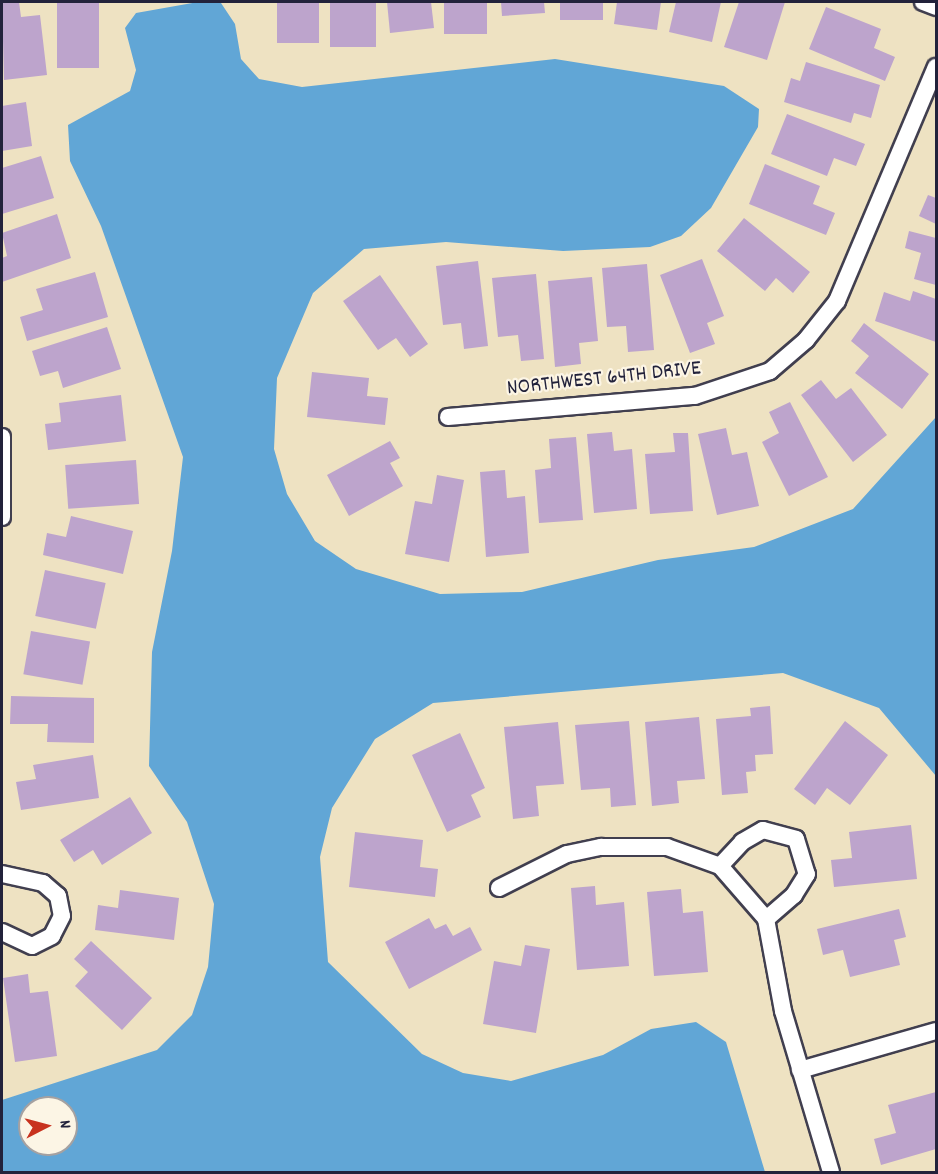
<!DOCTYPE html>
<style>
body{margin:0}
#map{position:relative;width:938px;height:1174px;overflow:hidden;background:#eee2c2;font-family:Dekko,sans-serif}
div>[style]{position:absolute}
.water>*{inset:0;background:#61a6d6}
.building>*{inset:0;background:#bda4cc;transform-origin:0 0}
.roads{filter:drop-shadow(2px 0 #413f4f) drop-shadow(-2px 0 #413f4f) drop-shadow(0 2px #413f4f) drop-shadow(0 -2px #413f4f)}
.street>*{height:16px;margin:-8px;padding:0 8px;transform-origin:8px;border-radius:8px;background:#fff}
span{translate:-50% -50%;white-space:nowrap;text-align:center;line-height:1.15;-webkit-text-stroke:4.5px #fcf5e5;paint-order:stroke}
.street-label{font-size:22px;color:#22223b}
.frame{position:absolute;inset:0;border:3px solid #22223b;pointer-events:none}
.north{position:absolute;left:18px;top:1096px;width:60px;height:60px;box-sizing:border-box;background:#fcf5e5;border:2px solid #a5a1a1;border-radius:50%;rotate:84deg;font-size:16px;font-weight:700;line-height:24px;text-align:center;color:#22223b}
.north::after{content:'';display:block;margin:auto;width:21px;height:27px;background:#c8321e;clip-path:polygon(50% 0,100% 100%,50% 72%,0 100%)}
</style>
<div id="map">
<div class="water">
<i style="clip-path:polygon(evenodd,198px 2px,221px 3px,235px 24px,241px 59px,259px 79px,302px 87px,555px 59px,724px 86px,759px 109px,758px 127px,711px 208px,681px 236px,650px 247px,563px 251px,446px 242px,364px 249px,313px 293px,277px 378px,274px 449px,287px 494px,315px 541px,356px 569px,440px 594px,522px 592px,658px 560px,754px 547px,853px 509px,936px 417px,936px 776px,879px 708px,783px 673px,433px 703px,375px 739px,332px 808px,320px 857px,328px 962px,422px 1054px,463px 1073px,511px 1081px,603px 1055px,651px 1029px,696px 1022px,726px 1042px,765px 1172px,2px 1172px,2px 1100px,157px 1050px,192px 1015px,208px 967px,214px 904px,187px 822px,149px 766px,152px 652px,172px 551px,183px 457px,101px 226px,70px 161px,68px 125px,130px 91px,136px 70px,125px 28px,136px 13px,198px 2px,30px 1108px,66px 1108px,66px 1144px,30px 1144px,30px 1108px)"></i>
</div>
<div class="building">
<i style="clip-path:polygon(2px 2px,19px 2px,21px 17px,40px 15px,47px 75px,4px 80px)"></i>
<i style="left:57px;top:2px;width:42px;height:66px"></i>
<i style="left:277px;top:2px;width:42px;height:41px"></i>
<i style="left:330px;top:2px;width:46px;height:45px"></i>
<i style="clip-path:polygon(387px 2px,431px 2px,434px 28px,390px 33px)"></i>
<i style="left:444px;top:2px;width:43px;height:32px"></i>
<i style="clip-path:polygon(501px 2px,544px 2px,545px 13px,502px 16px)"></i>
<i style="left:560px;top:2px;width:43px;height:18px"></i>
<i style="clip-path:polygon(617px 2px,661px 2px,657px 30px,614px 24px)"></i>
<i style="clip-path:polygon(676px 2px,721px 2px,712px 42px,669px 32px)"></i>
<i style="clip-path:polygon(739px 2px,785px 2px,767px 60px,724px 47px)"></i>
<i style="clip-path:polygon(826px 7px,881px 29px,874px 48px,895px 57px,885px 81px,809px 49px)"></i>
<i style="clip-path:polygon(806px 62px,880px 85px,871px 118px,854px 113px,851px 123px,784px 102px,791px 78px,800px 81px)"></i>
<i style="clip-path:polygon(26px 102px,32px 146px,2px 151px,2px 106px)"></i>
<i style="clip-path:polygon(787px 114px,865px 144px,856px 166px,834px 158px,827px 176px,771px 154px)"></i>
<i style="clip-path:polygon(41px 156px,54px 198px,2px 214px,2px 168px)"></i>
<i style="clip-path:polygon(765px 164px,820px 186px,813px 204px,835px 213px,826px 235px,749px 204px)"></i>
<i style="clip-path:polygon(928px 195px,936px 198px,936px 224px,919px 216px)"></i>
<i style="clip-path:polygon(57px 214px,71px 258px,2px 282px,2px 258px,7px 256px,2px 233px)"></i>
<i style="clip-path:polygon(744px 218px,810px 272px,793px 293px,776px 278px,765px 291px,717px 251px)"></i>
<i style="clip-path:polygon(909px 231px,936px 238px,936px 285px,914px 279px,921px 253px,905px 248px)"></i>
<i style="clip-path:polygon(702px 259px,724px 316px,707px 323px,715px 344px,690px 353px,660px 275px)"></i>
<i style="clip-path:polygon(478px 261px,488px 346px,464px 349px,461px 323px,443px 325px,436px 266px)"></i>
<i style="clip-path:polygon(647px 264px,654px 350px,628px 352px,626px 326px,607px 327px,602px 268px)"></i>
<i style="clip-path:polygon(95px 272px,108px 317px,27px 341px,20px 317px,43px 310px,36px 289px)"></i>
<i style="clip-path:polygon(536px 274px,544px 359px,521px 361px,518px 335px,498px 337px,492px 278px)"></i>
<i style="clip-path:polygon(380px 275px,428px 344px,410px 357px,396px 338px,378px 350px,343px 301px)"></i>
<i style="clip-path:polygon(592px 277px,598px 341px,579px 343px,581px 364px,555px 367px,548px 281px)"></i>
<i style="clip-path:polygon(913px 291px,936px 299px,936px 342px,875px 321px,884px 292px,910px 301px)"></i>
<i style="clip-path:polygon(864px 323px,929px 374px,902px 409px,855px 373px,869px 356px,851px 341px)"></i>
<i style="clip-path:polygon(107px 327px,121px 369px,63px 388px,58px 371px,40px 376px,32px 351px)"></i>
<i style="clip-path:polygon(312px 372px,369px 378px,367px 396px,388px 398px,385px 425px,307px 417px)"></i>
<i style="clip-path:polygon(821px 380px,836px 399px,851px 388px,887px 435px,853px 462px,801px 395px)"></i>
<i style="clip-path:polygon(121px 395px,126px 441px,48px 450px,45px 424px,61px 422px,59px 403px)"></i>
<i style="clip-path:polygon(790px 402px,828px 477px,789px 496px,762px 442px,779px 433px,769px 412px)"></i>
<i style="clip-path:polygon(726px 428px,732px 455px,747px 452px,759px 506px,717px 515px,698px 434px)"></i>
<i style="clip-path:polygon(612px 432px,614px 451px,632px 449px,637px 509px,594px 513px,587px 434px)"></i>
<i style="clip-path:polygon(673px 433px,688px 433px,693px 511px,650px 514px,645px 454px,675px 452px)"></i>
<i style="clip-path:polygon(576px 437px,583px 520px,539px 523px,535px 470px,551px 468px,549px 439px)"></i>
<i style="clip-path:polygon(390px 441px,400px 458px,390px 463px,403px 486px,349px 516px,327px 475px)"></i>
<i style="left:136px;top:460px;width:44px;height:71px;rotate:86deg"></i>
<i style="clip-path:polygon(505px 470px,507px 498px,525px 496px,529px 553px,486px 557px,480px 472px)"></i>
<i style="clip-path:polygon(437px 475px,464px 480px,449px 562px,405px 554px,415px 501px,432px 504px)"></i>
<i style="clip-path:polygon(71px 516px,133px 531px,123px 574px,43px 555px,47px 533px,66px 537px)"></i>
<i style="left:45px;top:570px;width:62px;height:47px;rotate:12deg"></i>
<i style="left:31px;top:631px;width:60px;height:44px;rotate:10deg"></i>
<i style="clip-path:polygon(11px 696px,94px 698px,94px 743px,47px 742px,48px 724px,10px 724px)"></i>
<i style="clip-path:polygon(770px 706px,773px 754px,755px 755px,756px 771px,746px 772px,748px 793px,722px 795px,716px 719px,751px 716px,750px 708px)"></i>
<i style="clip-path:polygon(699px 717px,705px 779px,677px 781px,679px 803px,652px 806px,645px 722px)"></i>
<i style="clip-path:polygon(629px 721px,636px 805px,611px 807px,610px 788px,581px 790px,575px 725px)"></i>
<i style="clip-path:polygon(845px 721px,888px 755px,850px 805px,827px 788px,815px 805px,794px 789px)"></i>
<i style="clip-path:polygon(558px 722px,564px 784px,536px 786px,539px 816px,513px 819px,504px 727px)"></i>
<i style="clip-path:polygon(460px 733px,485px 788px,471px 795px,481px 817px,447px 832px,412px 755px)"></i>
<i style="clip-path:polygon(93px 755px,99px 798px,21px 810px,16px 782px,36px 779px,33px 765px)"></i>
<i style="clip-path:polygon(130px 797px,152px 833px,102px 865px,93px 850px,74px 862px,60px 840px)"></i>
<i style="clip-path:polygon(911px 825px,917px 879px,834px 887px,831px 860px,852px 858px,849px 832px)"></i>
<i style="clip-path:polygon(355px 832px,423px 840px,420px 867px,438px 869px,435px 897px,349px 887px)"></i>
<i style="clip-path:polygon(595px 886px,596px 905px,624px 902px,629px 966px,577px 970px,571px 888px)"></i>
<i style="clip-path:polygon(681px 889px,683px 913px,703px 911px,708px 972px,654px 976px,647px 892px)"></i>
<i style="clip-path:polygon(120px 890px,179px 898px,174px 940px,95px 930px,98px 905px,118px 908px)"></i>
<i style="clip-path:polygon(899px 909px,906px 937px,894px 940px,900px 965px,850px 977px,843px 950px,823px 955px,817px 929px)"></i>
<i style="clip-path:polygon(429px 918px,435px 929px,446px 924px,453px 936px,470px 927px,482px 950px,409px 989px,385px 942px)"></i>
<i style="clip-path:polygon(91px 941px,152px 998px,122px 1030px,75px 986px,88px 972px,74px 959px)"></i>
<i style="clip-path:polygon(525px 945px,550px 949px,536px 1033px,483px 1024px,494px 961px,521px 966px)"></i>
<i style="clip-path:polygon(28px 974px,30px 993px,48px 991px,57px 1056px,15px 1062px,3px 978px)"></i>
<i style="clip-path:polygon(936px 1092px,936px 1149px,881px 1165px,874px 1139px,896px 1133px,888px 1105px)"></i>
</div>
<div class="roads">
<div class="street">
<i style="left:923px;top:2px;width:14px;rotate:21deg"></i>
<i style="left:448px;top:417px;width:248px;rotate:-4.9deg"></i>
<i style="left:695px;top:396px;width:79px;rotate:-18.4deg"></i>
<i style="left:770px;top:371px;width:48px;rotate:-40.7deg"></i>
<i style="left:806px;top:340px;width:50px;rotate:-51.5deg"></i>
<i style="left:837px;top:301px;width:254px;rotate:-67.1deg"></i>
<i style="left:2px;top:437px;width:80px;rotate:90deg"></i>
<i style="left:720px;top:866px;width:33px;rotate:-47deg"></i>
<i style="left:742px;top:842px;width:24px;rotate:-30deg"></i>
<i style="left:763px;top:830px;width:34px;rotate:15deg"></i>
<i style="left:796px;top:839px;width:37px;rotate:73deg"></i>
<i style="left:807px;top:874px;width:25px;rotate:122deg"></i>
<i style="left:794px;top:895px;width:37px;rotate:139deg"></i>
<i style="left:2px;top:874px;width:42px;rotate:12.4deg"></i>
<i style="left:43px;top:883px;width:20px;rotate:41deg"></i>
<i style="left:58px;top:896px;width:20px;rotate:79deg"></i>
<i style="left:62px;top:916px;width:22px;rotate:117deg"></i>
<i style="left:52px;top:936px;width:22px;rotate:153deg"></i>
<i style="left:32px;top:946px;width:33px;rotate:-155deg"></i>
<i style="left:499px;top:888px;width:76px;rotate:-26.6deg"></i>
<i style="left:567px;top:854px;width:35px;rotate:-12deg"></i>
<i style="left:601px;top:847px;width:66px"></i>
<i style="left:667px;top:847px;width:56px;rotate:19.7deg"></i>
<i style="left:720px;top:866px;width:70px;rotate:49deg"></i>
<i style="left:766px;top:919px;width:94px;rotate:79.5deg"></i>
<i style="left:783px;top:1011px;width:168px;rotate:73.4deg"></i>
<i style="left:800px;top:1070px;width:141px;rotate:-16deg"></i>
</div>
</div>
<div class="street-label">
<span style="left:604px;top:379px;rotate:-6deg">NORTHWEST 64TH DRIVE</span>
</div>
<div class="frame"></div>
<div class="north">N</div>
</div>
